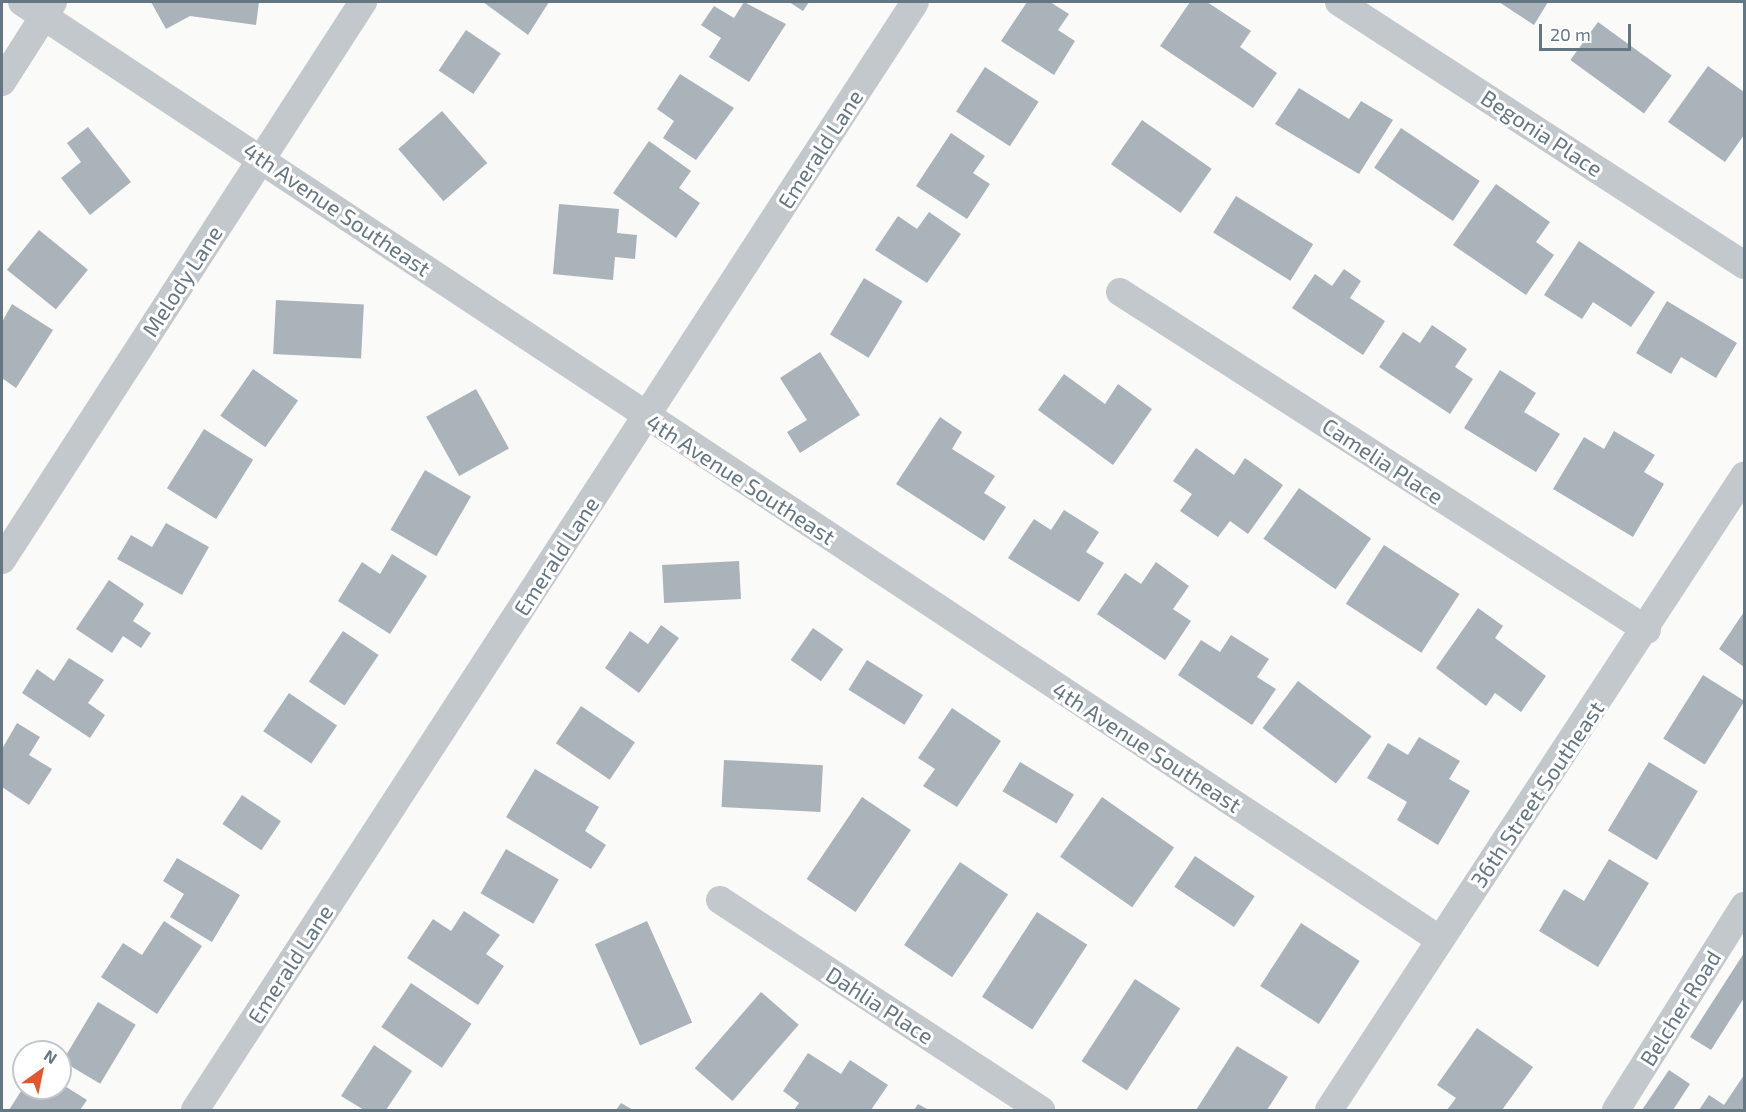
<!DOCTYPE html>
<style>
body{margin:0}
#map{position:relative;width:1746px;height:1112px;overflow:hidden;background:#fafaf8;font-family:"Exo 2",sans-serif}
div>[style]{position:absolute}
.building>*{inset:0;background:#aab3b9;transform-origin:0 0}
.street>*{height:28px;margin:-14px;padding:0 14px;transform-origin:14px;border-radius:14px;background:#c3c8cc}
span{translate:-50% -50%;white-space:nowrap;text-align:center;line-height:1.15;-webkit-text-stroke:6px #fff;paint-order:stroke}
.street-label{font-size:22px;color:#657683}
.frame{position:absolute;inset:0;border:3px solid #657683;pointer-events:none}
.north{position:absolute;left:12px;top:1040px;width:60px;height:60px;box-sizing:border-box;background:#fff;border:2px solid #c1c8cd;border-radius:50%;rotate:33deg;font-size:16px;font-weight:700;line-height:24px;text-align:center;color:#657683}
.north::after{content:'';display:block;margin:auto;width:21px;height:27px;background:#e4572e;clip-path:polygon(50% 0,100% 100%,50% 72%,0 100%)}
.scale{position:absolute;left:1539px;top:24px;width:92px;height:27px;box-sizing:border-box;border:3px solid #657683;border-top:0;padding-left:8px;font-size:18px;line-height:21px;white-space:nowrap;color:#657683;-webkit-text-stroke:4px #fff;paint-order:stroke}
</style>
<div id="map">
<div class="building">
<i style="clip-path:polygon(151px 2px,259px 2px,256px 25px,190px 16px,166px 29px)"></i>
<i style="clip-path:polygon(483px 2px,549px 2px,528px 35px)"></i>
<i style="clip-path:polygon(744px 2px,786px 24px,749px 82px,709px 57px,721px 38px,701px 25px,714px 6px,734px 18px)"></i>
<i style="clip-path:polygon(789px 2px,809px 2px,803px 11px)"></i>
<i style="clip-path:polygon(1027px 2px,1050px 2px,1069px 14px,1058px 30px,1075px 41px,1054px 75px,1001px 41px)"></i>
<i style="clip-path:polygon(1190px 2px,1207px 2px,1251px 31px,1240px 47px,1277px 73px,1253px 108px,1160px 46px)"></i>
<i style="clip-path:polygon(1499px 2px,1548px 2px,1534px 25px)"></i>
<i style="left:1598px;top:22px;width:91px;height:47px;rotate:36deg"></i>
<i style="left:466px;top:30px;width:42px;height:49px;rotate:34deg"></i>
<i style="clip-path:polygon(1708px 66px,1744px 92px,1744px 135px,1725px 162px,1668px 122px)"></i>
<i style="left:985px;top:67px;width:64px;height:53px;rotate:33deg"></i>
<i style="clip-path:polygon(680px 74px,734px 108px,696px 160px,663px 138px,674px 121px,657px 109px)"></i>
<i style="clip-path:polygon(1299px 88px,1349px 119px,1361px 101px,1393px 120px,1359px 174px,1275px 124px)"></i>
<i style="left:442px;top:111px;width:69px;height:58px;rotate:49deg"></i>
<i style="left:1142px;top:120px;width:85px;height:54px;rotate:35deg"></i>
<i style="clip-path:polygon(88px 127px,131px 182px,90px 215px,61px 178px,81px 162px,67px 143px)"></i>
<i style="left:1401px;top:128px;width:95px;height:48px;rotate:34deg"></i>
<i style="clip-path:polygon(951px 133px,985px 156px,973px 173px,990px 184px,967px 219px,916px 186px)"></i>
<i style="clip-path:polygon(649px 141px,691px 171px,679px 188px,700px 203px,676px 238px,613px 193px)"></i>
<i style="clip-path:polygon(1496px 184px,1550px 222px,1536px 242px,1554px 255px,1526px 295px,1453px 245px)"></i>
<i style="left:1236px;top:196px;width:91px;height:43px;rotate:32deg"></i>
<i style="clip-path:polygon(559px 204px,619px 209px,617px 233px,637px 235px,635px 259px,615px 257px,613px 280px,553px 274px)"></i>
<i style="clip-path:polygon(929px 212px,961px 234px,927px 283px,875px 250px,898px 216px,917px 229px)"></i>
<i style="left:39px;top:230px;width:63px;height:51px;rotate:39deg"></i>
<i style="clip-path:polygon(1579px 241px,1655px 292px,1631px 327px,1593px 302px,1582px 319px,1544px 295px)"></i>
<i style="clip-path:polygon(1344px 269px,1361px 281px,1350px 298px,1385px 321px,1363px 355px,1292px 308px,1315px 274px,1332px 286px)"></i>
<i style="left:864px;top:278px;width:45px;height:66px;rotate:31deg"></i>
<i style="left:276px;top:300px;width:88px;height:54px;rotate:3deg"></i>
<i style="clip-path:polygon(1667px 301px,1737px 343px,1716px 378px,1681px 357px,1671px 374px,1636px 353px)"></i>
<i style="clip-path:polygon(12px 304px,53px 330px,16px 388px,2px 378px,2px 322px)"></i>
<i style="clip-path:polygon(1432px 325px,1467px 349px,1455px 367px,1473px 379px,1450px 414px,1379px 367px,1403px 332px,1420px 343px)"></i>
<i style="clip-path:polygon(820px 352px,860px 415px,800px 453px,787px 432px,807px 420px,780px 378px)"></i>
<i style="left:253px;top:369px;width:55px;height:57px;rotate:35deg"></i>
<i style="clip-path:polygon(1500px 370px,1536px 393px,1524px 412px,1560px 434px,1536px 472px,1464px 428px)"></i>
<i style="clip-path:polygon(1064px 374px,1105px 404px,1118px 384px,1152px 409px,1113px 465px,1038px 410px)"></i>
<i style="left:476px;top:389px;width:68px;height:57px;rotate:61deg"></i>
<i style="clip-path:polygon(940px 417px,962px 432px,952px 449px,995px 476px,984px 493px,1006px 507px,984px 541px,896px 484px)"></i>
<i style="left:204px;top:429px;width:58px;height:70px;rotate:32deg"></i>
<i style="clip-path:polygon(1614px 431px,1655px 455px,1644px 472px,1664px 484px,1633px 537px,1553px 489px,1584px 437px,1604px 449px)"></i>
<i style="clip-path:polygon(1196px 448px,1234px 475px,1245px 458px,1283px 485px,1248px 534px,1230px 521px,1218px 537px,1180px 511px,1192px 494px,1173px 481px)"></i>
<i style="left:425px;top:470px;width:53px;height:69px;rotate:30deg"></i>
<i style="left:1299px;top:488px;width:88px;height:62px;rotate:35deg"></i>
<i style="clip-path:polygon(1064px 510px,1099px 532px,1086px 552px,1104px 563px,1079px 602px,1008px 558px,1034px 519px,1051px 530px)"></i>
<i style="clip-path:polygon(166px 523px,209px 547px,182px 595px,117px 559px,131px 535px,152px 547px)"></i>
<i style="left:1384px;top:545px;width:90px;height:70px;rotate:33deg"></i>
<i style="clip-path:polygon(392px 554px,427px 576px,390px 634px,338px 601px,362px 562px,380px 574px)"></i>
<i style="left:739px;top:561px;width:38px;height:77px;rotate:87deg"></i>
<i style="clip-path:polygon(1156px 562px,1189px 586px,1173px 609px,1191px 621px,1165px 660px,1097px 614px,1125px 573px,1141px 584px)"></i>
<i style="clip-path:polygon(109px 580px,144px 604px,133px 621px,151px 633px,141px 648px,123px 636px,112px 653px,76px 629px)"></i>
<i style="clip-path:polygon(1478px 608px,1503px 626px,1495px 638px,1546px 676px,1521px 712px,1495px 693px,1486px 706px,1436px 668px)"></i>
<i style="clip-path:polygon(1744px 612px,1744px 667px,1719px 649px)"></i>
<i style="clip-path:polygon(661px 625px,679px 638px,639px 693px,605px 668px,630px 631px,648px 644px)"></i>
<i style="left:813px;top:628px;width:37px;height:39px;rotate:35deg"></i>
<i style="left:343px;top:631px;width:43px;height:61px;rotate:34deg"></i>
<i style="clip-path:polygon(1231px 635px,1269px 659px,1257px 677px,1276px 689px,1252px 725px,1178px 675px,1201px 640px,1220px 652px)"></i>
<i style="clip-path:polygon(69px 658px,104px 680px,88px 703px,105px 715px,90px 738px,22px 693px,37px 669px,54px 681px)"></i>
<i style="left:867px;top:660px;width:66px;height:35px;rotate:32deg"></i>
<i style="left:1703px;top:675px;width:49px;height:75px;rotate:32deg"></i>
<i style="left:1298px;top:681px;width:92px;height:59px;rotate:37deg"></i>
<i style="left:289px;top:693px;width:58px;height:46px;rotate:34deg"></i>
<i style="left:581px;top:706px;width:65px;height:45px;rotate:34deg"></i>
<i style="clip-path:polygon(952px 708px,1001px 741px,957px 807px,923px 786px,935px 769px,918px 758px)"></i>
<i style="clip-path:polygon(17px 723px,40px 737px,29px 755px,52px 769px,29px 805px,2px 787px,2px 749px)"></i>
<i style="clip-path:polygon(1419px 737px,1460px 761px,1449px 779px,1470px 791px,1438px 845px,1397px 820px,1407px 802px,1367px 778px,1388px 743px,1408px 755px)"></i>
<i style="left:724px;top:760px;width:99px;height:47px;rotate:3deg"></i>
<i style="left:1020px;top:762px;width:63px;height:34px;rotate:31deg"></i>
<i style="left:1649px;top:762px;width:57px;height:80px;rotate:31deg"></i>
<i style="clip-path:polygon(535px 769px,599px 807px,585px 831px,606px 845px,591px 869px,506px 817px)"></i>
<i style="left:242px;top:795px;width:47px;height:35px;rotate:34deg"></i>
<i style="left:862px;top:797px;width:59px;height:99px;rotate:34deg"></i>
<i style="left:1102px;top:797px;width:88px;height:73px;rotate:35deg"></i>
<i style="left:506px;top:849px;width:61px;height:51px;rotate:30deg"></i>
<i style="left:1195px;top:856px;width:72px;height:37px;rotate:34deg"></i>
<i style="clip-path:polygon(177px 858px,240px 895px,212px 942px,170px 917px,184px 894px,163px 881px)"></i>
<i style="clip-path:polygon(1609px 859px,1649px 883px,1598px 967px,1539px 931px,1564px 889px,1584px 901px)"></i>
<i style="left:960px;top:862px;width:58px;height:100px;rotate:34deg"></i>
<i style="clip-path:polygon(464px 911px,500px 935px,486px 954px,504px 966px,478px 1005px,407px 958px,433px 919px,451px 931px)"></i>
<i style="left:1037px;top:912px;width:60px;height:101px;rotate:33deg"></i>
<i style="clip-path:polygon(164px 921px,202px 946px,157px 1014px,101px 977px,123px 943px,142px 955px)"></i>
<i style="left:647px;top:921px;width:111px;height:57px;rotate:66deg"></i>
<i style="left:1301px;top:923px;width:70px;height:75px;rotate:33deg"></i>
<i style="clip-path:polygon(1744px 953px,1744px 998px,1711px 1050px,1690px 1037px)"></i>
<i style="left:1135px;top:979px;width:54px;height:98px;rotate:33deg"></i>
<i style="left:411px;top:983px;width:73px;height:53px;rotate:34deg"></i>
<i style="left:761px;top:992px;width:50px;height:101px;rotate:41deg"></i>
<i style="left:98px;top:1002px;width:44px;height:69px;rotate:31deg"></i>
<i style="clip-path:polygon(1477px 1028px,1533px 1067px,1502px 1110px,1447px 1110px,1456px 1098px,1437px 1085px)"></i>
<i style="clip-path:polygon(374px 1045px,412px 1071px,386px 1110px,364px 1110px,341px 1096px)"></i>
<i style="clip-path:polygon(1237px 1046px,1288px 1077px,1267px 1110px,1196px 1110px)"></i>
<i style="clip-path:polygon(808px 1053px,841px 1074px,850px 1060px,888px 1085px,871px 1110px,794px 1110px,799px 1103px,783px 1091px)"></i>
<i style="clip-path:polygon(1669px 1070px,1690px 1084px,1673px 1110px,1642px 1110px)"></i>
<i style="clip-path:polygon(1744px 1075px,1744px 1110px,1699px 1110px,1709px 1095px,1724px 1105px)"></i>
<i style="clip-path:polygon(60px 1083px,87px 1100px,80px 1110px,9px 1110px,23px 1088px,40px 1099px,47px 1088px,60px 1088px)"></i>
<i style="clip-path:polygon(621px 1103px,633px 1110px,616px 1110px)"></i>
<i style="clip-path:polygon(918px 1104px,929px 1110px,914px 1110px)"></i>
</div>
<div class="street">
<i style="left:22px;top:2px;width:1700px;rotate:33.48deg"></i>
<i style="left:1339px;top:2px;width:483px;rotate:33deg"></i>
<i style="left:2px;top:82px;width:95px;rotate:-57.5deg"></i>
<i style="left:1120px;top:292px;width:626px;rotate:32.67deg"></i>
<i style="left:2px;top:560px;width:665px;rotate:-57.1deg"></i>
<i style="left:720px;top:900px;width:384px;rotate:33.2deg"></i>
<i style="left:195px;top:1110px;width:1321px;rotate:-56.98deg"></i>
<i style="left:1329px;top:1110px;width:758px;rotate:-56.79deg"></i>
<i style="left:1616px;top:1110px;width:241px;rotate:-57.9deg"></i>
</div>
<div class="street-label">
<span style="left:1542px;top:133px;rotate:33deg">Begonia Place</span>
<span style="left:820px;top:149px;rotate:-57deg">Emerald Lane</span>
<span style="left:337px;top:209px;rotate:34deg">4th Avenue Southeast</span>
<span style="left:182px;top:281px;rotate:-57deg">Melody Lane</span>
<span style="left:1383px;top:461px;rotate:33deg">Camelia Place</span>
<span style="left:741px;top:479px;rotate:33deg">4th Avenue Southeast</span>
<span style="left:556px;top:556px;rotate:-57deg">Emerald Lane</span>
<span style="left:1147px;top:747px;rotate:33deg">4th Avenue Southeast</span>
<span style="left:1537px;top:794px;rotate:-56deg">36th Street Southeast</span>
<span style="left:290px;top:964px;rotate:-57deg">Emerald Lane</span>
<span style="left:880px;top:1005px;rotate:33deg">Dahlia Place</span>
<span style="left:1680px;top:1008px;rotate:-58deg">Belcher Road</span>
</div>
<div class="frame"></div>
<div class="north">N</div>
<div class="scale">20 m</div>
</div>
